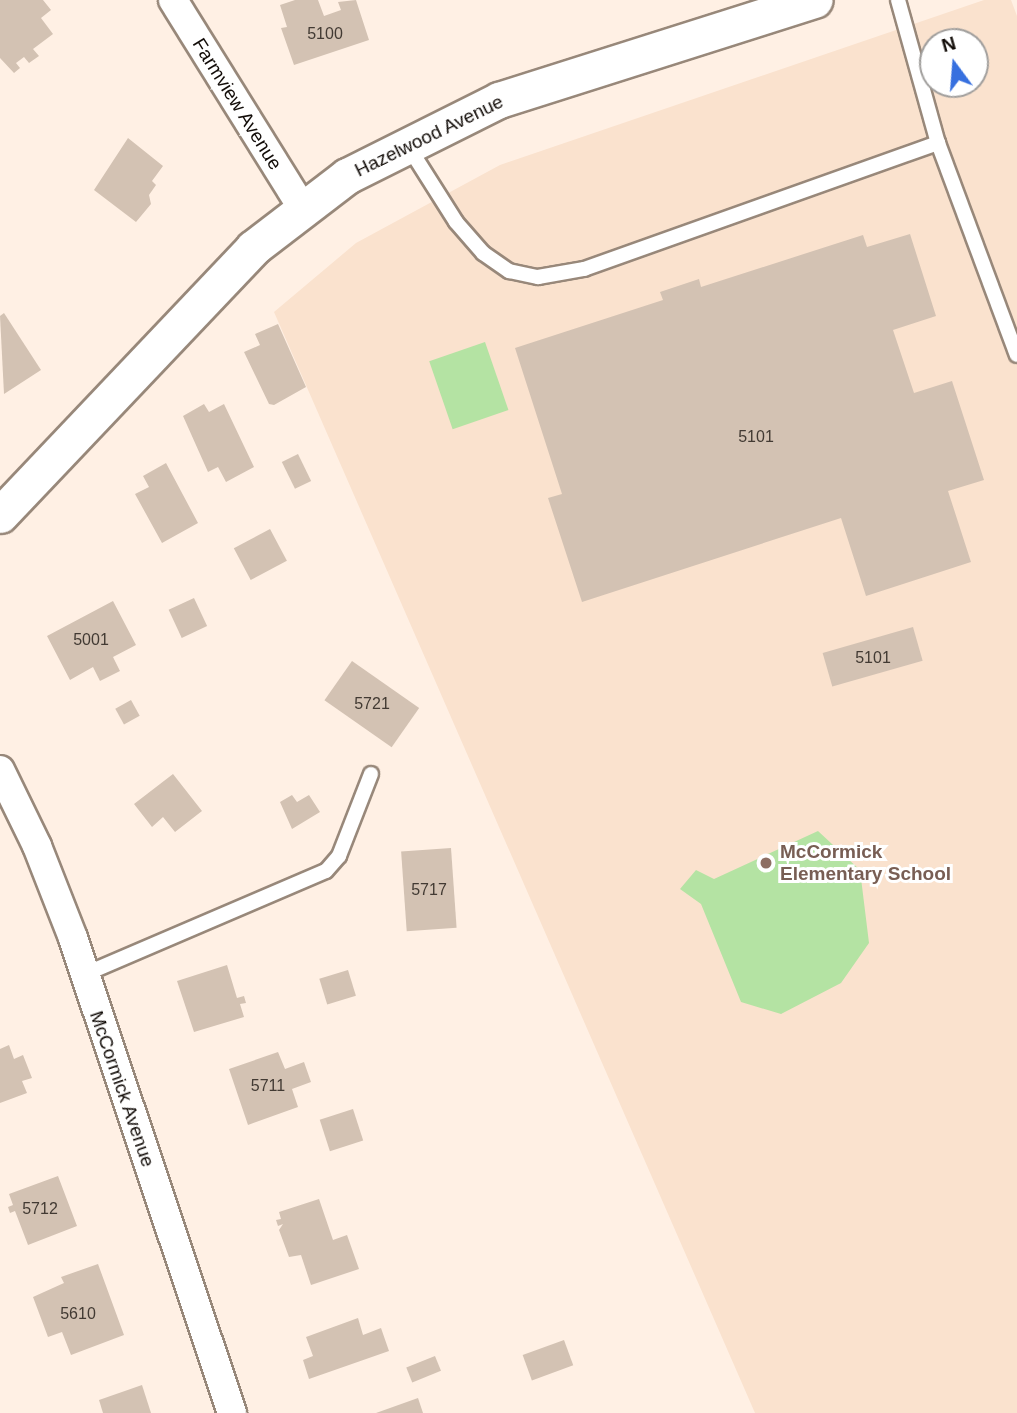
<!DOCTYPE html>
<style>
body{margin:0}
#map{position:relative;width:1017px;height:1413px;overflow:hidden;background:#fff0e4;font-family:Arial,sans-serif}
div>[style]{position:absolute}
.built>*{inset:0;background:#fae2ce}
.green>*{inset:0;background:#b4e3a3;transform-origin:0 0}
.building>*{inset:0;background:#d3c2b3;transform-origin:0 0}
.roads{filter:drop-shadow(2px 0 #98887a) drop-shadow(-2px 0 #98887a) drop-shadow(0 2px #98887a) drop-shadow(0 -2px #98887a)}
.service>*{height:14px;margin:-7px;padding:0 7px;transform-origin:7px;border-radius:7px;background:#fff}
.minor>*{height:28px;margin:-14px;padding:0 14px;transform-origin:14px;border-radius:14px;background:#fff}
.tertiary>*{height:35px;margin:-17.5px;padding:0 17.5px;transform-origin:17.5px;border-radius:17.5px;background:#fff}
.dots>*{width:19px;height:19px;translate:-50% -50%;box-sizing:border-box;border:4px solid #fff;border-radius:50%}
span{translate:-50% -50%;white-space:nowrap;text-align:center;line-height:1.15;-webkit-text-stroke:6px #fff;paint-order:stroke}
.number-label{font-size:16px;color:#423a33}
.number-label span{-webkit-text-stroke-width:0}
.street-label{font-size:19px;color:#120c08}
.education-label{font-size:19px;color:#785e54;font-weight:700}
.left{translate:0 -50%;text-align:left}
.north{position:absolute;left:919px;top:28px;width:70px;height:70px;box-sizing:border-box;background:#fff;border:2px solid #a09e9c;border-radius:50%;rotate:344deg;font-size:19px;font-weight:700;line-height:28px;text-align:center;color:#120c08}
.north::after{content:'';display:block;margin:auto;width:24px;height:32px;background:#3770df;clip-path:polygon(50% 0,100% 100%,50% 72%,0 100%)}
</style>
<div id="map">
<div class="built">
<i style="clip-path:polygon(evenodd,984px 0,1011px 0,1017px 16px,1017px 1413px,755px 1413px,274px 312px,356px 243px,500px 165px,984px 0,933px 42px,975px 42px,975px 84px,933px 84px,933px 42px)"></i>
</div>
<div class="green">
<i style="left:485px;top:342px;width:72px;height:59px;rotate:71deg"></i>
<i style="clip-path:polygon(818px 831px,860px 870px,869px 943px,841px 983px,781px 1014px,741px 1002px,701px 904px,680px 889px,696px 870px,714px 879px)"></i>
</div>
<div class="building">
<i style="clip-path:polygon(0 0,43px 0,51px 10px,41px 18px,53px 34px,33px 49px,39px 56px,29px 63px,24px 57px,16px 63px,20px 68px,14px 73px,0 58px)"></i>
<i style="clip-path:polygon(295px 0,318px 0,324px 16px,341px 10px,338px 2px,356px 0,369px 40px,294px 65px,281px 28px,287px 27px,280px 5px)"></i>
<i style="clip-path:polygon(128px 138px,163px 166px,152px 181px,156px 185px,149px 195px,151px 204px,136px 222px,94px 190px)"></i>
<i style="clip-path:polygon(910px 234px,936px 316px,893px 330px,914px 393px,952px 381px,984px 480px,948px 491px,971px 562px,866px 596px,841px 518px,582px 602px,548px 498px,562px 494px,515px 348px,663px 300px,660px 292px,699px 279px,701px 287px,863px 235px,867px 247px)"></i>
<i style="clip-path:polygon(4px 313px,41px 370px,4px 394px,0 316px)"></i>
<i style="clip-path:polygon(278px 324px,306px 387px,274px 405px,269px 404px,244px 352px,260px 345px,255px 334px)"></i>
<i style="clip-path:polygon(204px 404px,209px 412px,224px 404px,254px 467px,226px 482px,218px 467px,208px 472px,183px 416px)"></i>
<i style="left:298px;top:454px;width:30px;height:18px;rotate:64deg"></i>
<i style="clip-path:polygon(166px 463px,198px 523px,162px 543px,135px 494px,149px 487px,143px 476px)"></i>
<i style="left:270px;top:529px;width:36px;height:41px;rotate:62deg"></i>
<i style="left:194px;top:598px;width:31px;height:28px;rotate:65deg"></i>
<i style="clip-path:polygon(113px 601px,136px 645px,113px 657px,120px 671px,100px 681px,93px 667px,70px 680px,47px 636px)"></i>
<i style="left:913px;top:627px;width:35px;height:94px;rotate:74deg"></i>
<i style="left:352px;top:661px;width:82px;height:48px;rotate:35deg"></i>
<i style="left:131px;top:700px;width:18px;height:18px;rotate:61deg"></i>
<i style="clip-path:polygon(173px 774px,202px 811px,175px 832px,163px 817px,152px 827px,134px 804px)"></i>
<i style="clip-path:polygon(292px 795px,297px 802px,309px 795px,320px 812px,292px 829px,280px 802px)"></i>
<i style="left:451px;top:848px;width:80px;height:50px;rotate:86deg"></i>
<i style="clip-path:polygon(227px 965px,237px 998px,244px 996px,246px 1003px,240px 1004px,244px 1017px,194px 1032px,177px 981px)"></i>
<i style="left:348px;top:970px;width:27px;height:30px;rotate:73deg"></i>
<i style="clip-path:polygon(9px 1045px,14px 1059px,23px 1055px,32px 1078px,22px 1081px,27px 1093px,0 1103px,0 1049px)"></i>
<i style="clip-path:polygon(278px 1052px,285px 1069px,304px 1062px,311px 1082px,292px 1089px,298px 1107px,248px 1125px,229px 1069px)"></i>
<i style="left:353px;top:1109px;width:33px;height:35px;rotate:72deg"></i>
<i style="clip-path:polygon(58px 1176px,77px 1226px,28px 1245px,15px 1211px,10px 1213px,8px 1207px,13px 1205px,9px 1194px)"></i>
<i style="clip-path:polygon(319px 1199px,333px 1240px,347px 1235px,359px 1269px,311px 1285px,301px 1255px,289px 1257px,279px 1230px,283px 1224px,278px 1226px,276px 1220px,281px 1219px,279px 1212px)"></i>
<i style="clip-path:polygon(98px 1264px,124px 1335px,71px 1355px,62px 1332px,48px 1337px,33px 1297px,64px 1283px,61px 1277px)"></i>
<i style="clip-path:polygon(358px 1318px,363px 1335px,381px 1328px,389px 1351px,309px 1379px,303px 1360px,313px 1356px,306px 1337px)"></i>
<i style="left:564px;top:1340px;width:27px;height:44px;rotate:70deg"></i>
<i style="left:435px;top:1356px;width:16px;height:31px;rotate:68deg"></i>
<i style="clip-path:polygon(142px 1385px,151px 1413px,103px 1413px,99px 1400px)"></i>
<i style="clip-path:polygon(418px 1398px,423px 1413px,376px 1413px)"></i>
</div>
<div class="roads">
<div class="service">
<i style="left:898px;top:0;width:148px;rotate:74.4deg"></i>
<i style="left:938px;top:143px;width:226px;rotate:69.6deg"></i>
<i style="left:408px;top:146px;width:90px;rotate:57.7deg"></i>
<i style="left:456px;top:222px;width:41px;rotate:48.9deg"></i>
<i style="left:483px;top:253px;width:32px;rotate:35deg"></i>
<i style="left:509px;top:271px;width:30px;rotate:12deg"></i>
<i style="left:538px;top:277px;width:47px;rotate:-9.9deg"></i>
<i style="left:584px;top:269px;width:376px;rotate:-19.6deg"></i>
<i style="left:83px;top:975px;width:264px;rotate:-23.2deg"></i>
<i style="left:326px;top:871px;width:20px;rotate:-49deg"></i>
<i style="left:339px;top:856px;width:88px;rotate:-68.7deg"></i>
</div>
<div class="minor">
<i style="left:173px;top:0;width:244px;rotate:58.1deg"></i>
<i style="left:0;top:770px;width:85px;rotate:64deg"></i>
<i style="left:37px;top:846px;width:99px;rotate:68.6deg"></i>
<i style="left:73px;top:938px;width:501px;rotate:71.49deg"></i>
</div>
<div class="tertiary">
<i style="left:0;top:515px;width:368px;rotate:-46.5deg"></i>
<i style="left:253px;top:248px;width:118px;rotate:-37.5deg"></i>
<i style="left:347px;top:176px;width:170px;rotate:-26.6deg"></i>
<i style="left:499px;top:100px;width:331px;rotate:-17.6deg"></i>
</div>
</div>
<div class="dots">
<i style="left:766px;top:863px;background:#8d6e63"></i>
</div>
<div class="number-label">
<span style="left:325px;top:34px">5100</span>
<span style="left:756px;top:437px">5101</span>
<span style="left:91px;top:640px">5001</span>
<span style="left:873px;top:658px">5101</span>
<span style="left:372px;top:704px">5721</span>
<span style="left:429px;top:890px">5717</span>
<span style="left:268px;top:1086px">5711</span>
<span style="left:40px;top:1209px">5712</span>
<span style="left:78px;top:1314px">5610</span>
</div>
<div class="street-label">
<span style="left:237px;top:104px;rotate:58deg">Farmview Avenue</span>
<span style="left:429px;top:136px;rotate:-26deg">Hazelwood Avenue</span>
<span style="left:122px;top:1089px;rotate:71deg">McCormick Avenue</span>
</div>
<div class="education-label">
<span class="left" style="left:780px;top:863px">McCormick<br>Elementary School</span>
</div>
<div class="north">N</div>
</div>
